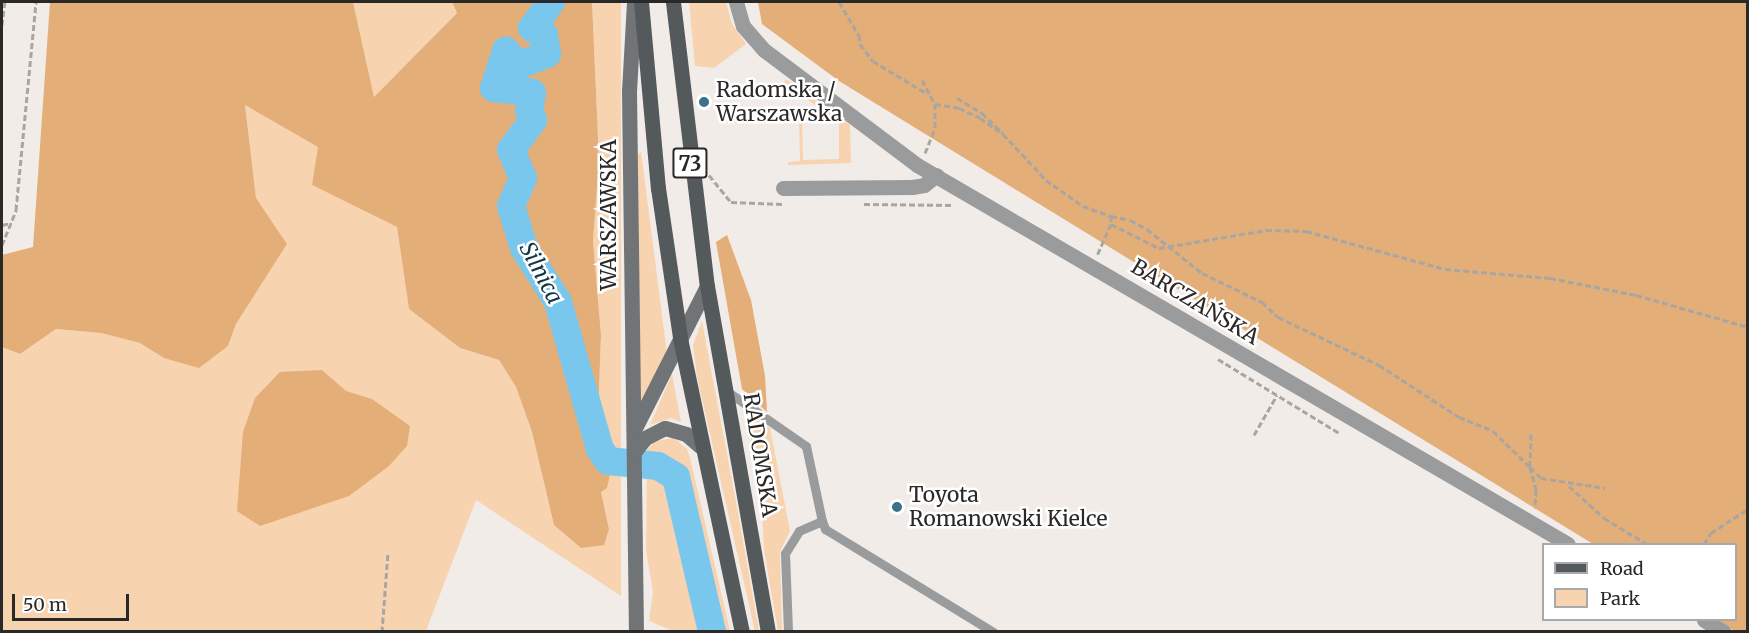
<!DOCTYPE html>
<meta charset="utf-8">
<style>
body{margin:0}
#map{position:relative;width:1749px;height:633px;overflow:hidden;background:#f1ece7;font-family:Merriweather,serif}
div>[style]{position:absolute}
.green>*{inset:0;background:#f8d3b0}
.forest>*{inset:0;background:#e3ae78}
.river>*{height:28px;margin:-14px;padding:0 14px;transform-origin:14px;border-radius:14px;background:#7ac7ee}
.path>*{height:3px;margin-top:-1.5px;transform-origin:0;background:repeating-linear-gradient(90deg,#a9a6a2 0 6px,transparent 0 9px)}
.lane>*{height:9px;margin:-4.5px;padding:0 4.5px;transform-origin:4.5px;border-radius:4.5px;background:#999b9d}
.street>*{height:15px;margin:-7.5px;padding:0 7.5px;transform-origin:7.5px;border-radius:7.5px;background:#999b9d}
.secondary>*{height:15px;margin:-7.5px;padding:0 7.5px;transform-origin:7.5px;border-radius:7.5px;background:#707476}
.primary>*{height:15px;margin:-7.5px;padding:0 7.5px;transform-origin:7.5px;border-radius:7.5px;background:#54595b}
.dots>*{width:16px;height:16px;translate:-50% -50%;box-sizing:border-box;border:3px solid #fff;border-radius:50%}
span{translate:-50% -50%;white-space:nowrap;text-align:center;line-height:1.15;-webkit-text-stroke:5px #fff;paint-order:stroke}
.shield-label span{padding:2px 4px;background:#fff;border:2px solid;border-radius:4px;-webkit-text-stroke-width:0}
.shield-label{font-size:20px;color:#2a2927;font-weight:700}
.poi-label{font-size:21px;color:#2a2927}
.left{translate:0 -50%;text-align:left}
.street-label{font-size:21px;color:#2a2927}
.water-label{font-size:22px;color:#123646;font-style:italic}
.frame{position:absolute;inset:0;border:3px solid #2a2927;pointer-events:none}
.legend{position:absolute;left:1542px;top:543px;width:195px;height:78px;box-sizing:border-box;background:#fff;border:2px solid #aaa9a9;margin:0;padding:8px 10px;list-style:none;font-size:18px;color:#2a2927}
.legend li{display:flex;align-items:center;gap:12px;height:30px}
.legend b{width:30px;border:2px solid #aaa9a9}
.scale{position:absolute;left:12px;top:594px;width:117px;height:27px;box-sizing:border-box;border:3px solid #2a2927;border-top:0;padding-left:8px;font-size:18px;line-height:21px;white-space:nowrap;color:#2a2927;-webkit-text-stroke:4px #fff;paint-order:stroke}
</style>
<div id="map">
<div class="green">
<i style="clip-path:polygon(353px 2px,452px 2px,457px 13px,374px 97px)"></i>
<i style="clip-path:polygon(592px 2px,621px 2px,621px 596px,476px 500px,426px 631px,2px 632px,2px 347px,20px 354px,56px 329px,101px 333px,140px 343px,164px 358px,228px 347px,236px 324px,287px 244px,256px 198px,245px 105px,319px 147px,312px 185px,397px 227px,409px 309px,460px 348px,499px 360px,516px 387px,532px 432px,554px 525px,609px 529px,601px 491px,603px 443px,598px 416px,601px 335px,593px 241px,599px 160px)"></i>
<i style="clip-path:polygon(689px 2px,726px 2px,732px 24px,746px 44px,714px 68px,695px 66px)"></i>
<i style="clip-path:polygon(786px 79px,850px 125px,851px 163px,788px 165px,788px 162px,800px 161px,799px 114px,787px 114px,792px 108px,815px 119px,802px 119px,803px 160px,839px 159px,839px 121px,826px 120px,826px 112px,794px 91px,784px 82px)"></i>
<i style="clip-path:polygon(641px 151px,667px 354px,640px 403px,638px 155px)"></i>
<i style="clip-path:polygon(702px 321px,736px 502px,759px 631px,755px 631px,697px 377px,693px 345px)"></i>
<i style="clip-path:polygon(672px 374px,681px 422px,671px 418px,650px 425px)"></i>
<i style="clip-path:polygon(750px 416px,770px 428px,790px 531px,780px 552px,782px 631px,778px 631px,764px 550px,761px 495px,747px 419px)"></i>
<i style="clip-path:polygon(674px 438px,687px 449px,690px 458px,730px 631px,673px 631px,649px 621px,653px 592px,646px 550px,647px 450px,655px 441px)"></i>
</div>
<div class="forest">
<i style="clip-path:polygon(50px 2px,353px 2px,374px 97px,457px 13px,452px 2px,592px 2px,599px 160px,593px 241px,601px 335px,598px 416px,611px 470px,607px 488px,601px 492px,609px 529px,604px 545px,581px 548px,554px 525px,532px 432px,516px 387px,499px 360px,460px 348px,409px 309px,397px 227px,312px 185px,318px 147px,245px 105px,256px 198px,287px 244px,236px 324px,228px 346px,199px 368px,164px 358px,140px 343px,101px 333px,56px 329px,20px 354px,2px 347px,2px 255px,33px 247px)"></i>
<i style="clip-path:polygon(758px 2px,1747px 2px,1747px 631px,1735px 631px,1715px 620px,1736px 620px,1736px 544px,1593px 544px,839px 81px,762px 24px)"></i>
<i style="clip-path:polygon(727px 235px,751px 300px,765px 376px,767px 412px,742px 389px,716px 242px)"></i>
<i style="clip-path:polygon(322px 370px,346px 391px,372px 399px,410px 426px,407px 446px,389px 466px,349px 496px,260px 526px,237px 511px,243px 432px,255px 398px,280px 372px)"></i>
</div>
<div class="river">
<i style="left:551px;top:2px;width:32px;rotate:126deg"></i>
<i style="left:532px;top:28px;width:14px;rotate:30deg"></i>
<i style="left:544px;top:35px;width:19px;rotate:81deg"></i>
<i style="left:547px;top:54px;width:32px;rotate:158deg"></i>
<i style="left:517px;top:66px;width:19px;rotate:-126deg"></i>
<i style="left:506px;top:51px;width:39px;rotate:108deg"></i>
<i style="left:494px;top:88px;width:38px;rotate:7deg"></i>
<i style="left:532px;top:93px;width:18px;rotate:99deg"></i>
<i style="left:529px;top:111px;width:10px;rotate:66deg"></i>
<i style="left:533px;top:120px;width:37px;rotate:126deg"></i>
<i style="left:511px;top:150px;width:30px;rotate:67deg"></i>
<i style="left:523px;top:178px;width:30px;rotate:113deg"></i>
<i style="left:511px;top:206px;width:44px;rotate:72.8deg"></i>
<i style="left:524px;top:248px;width:64px;rotate:57.8deg"></i>
<i style="left:558px;top:302px;width:153px;rotate:74.1deg"></i>
<i style="left:600px;top:449px;width:14px;rotate:56deg"></i>
<i style="left:608px;top:461px;width:50px;rotate:5.7deg"></i>
<i style="left:658px;top:466px;width:21px;rotate:31deg"></i>
<i style="left:676px;top:477px;width:159px;rotate:76.9deg"></i>
</div>
<div class="path">
<i style="left:839px;top:2px;width:39px;rotate:59deg"></i>
<i style="left:859px;top:35px;width:9px;rotate:84deg"></i>
<i style="left:860px;top:44px;width:21px;rotate:53deg"></i>
<i style="left:873px;top:61px;width:62px;rotate:31.1deg"></i>
<i style="left:2px;top:25px;width:23px;rotate:-83deg"></i>
<i style="left:922px;top:80px;width:27px;rotate:62deg"></i>
<i style="left:935px;top:104px;width:24px;rotate:9deg"></i>
<i style="left:959px;top:108px;width:23px;rotate:25deg"></i>
<i style="left:980px;top:118px;width:28px;rotate:35deg"></i>
<i style="left:1003px;top:134px;width:63px;rotate:46.9deg"></i>
<i style="left:1046px;top:180px;width:45px;rotate:35.1deg"></i>
<i style="left:1083px;top:206px;width:30px;rotate:20deg"></i>
<i style="left:1111px;top:216px;width:8px;rotate:90deg"></i>
<i style="left:1111px;top:224px;width:34px;rotate:114deg"></i>
<i style="left:957px;top:98px;width:29px;rotate:31deg"></i>
<i style="left:982px;top:113px;width:29px;rotate:44deg"></i>
<i style="left:925px;top:153px;width:27px;rotate:-68deg"></i>
<i style="left:935px;top:128px;width:24px;rotate:-90deg"></i>
<i style="left:709px;top:175px;width:35px;rotate:51deg"></i>
<i style="left:731px;top:202px;width:52px;rotate:2.2deg"></i>
<i style="left:864px;top:204px;width:90px;rotate:0.6deg"></i>
<i style="left:1111px;top:216px;width:19px;rotate:12deg"></i>
<i style="left:1130px;top:220px;width:19px;rotate:28deg"></i>
<i style="left:1147px;top:229px;width:70px;rotate:38.7deg"></i>
<i style="left:1202px;top:273px;width:67px;rotate:25.8deg"></i>
<i style="left:1262px;top:302px;width:22px;rotate:43deg"></i>
<i style="left:1278px;top:317px;width:112px;rotate:25.4deg"></i>
<i style="left:1379px;top:365px;width:95px;rotate:33deg"></i>
<i style="left:1459px;top:417px;width:37px;rotate:22deg"></i>
<i style="left:1493px;top:431px;width:52px;rotate:44.2deg"></i>
<i style="left:1530px;top:467px;width:24px;rotate:75deg"></i>
<i style="left:1536px;top:490px;width:18px;rotate:93deg"></i>
<i style="left:1111px;top:224px;width:54px;rotate:26.6deg"></i>
<i style="left:1159px;top:248px;width:109px;rotate:-9.5deg"></i>
<i style="left:1266px;top:230px;width:40px;rotate:1.4deg"></i>
<i style="left:1306px;top:231px;width:144px;rotate:15.3deg"></i>
<i style="left:1445px;top:269px;width:105px;rotate:4.9deg"></i>
<i style="left:1550px;top:278px;width:88px;rotate:11.2deg"></i>
<i style="left:1636px;top:295px;width:116px;rotate:15.9deg"></i>
<i style="left:2px;top:225px;width:9px;rotate:-13deg"></i>
<i style="left:2px;top:245px;width:38px;rotate:-68deg"></i>
<i style="left:16px;top:210px;width:209px;rotate:-84.5deg"></i>
<i style="left:1218px;top:359px;width:142px;rotate:31.4deg"></i>
<i style="left:1531px;top:434px;width:33px;rotate:92deg"></i>
<i style="left:1530px;top:467px;width:16px;rotate:45deg"></i>
<i style="left:1541px;top:478px;width:65px;rotate:8.9deg"></i>
<i style="left:1254px;top:435px;width:46px;rotate:-60.1deg"></i>
<i style="left:1569px;top:486px;width:47px;rotate:42.4deg"></i>
<i style="left:1604px;top:518px;width:50px;rotate:31.2deg"></i>
<i style="left:1704px;top:544px;width:13px;rotate:-58deg"></i>
<i style="left:1711px;top:533px;width:44px;rotate:-33deg"></i>
<i style="left:382px;top:632px;width:79px;rotate:-85.7deg"></i>
</div>
<div class="lane">
<i style="left:728px;top:392px;width:95px;rotate:34.7deg"></i>
<i style="left:806px;top:446px;width:77px;rotate:78deg"></i>
<i style="left:822px;top:521px;width:25px;rotate:157deg"></i>
<i style="left:799px;top:531px;width:26px;rotate:122deg"></i>
<i style="left:785px;top:553px;width:79px;rotate:87.8deg"></i>
<i style="left:822px;top:521px;width:9px;rotate:69deg"></i>
<i style="left:825px;top:529px;width:197px;rotate:31.5deg"></i>
</div>
<div class="street">
<i style="left:736px;top:2px;width:25px;rotate:74deg"></i>
<i style="left:743px;top:26px;width:32px;rotate:49deg"></i>
<i style="left:764px;top:50px;width:191px;rotate:36.9deg"></i>
<i style="left:917px;top:165px;width:753px;rotate:30.21deg"></i>
<i style="left:783px;top:188px;width:129px;rotate:-0.4deg"></i>
<i style="left:912px;top:187px;width:12px;rotate:-9deg"></i>
<i style="left:924px;top:185px;width:16px;rotate:-38deg"></i>
<i style="left:1704px;top:620px;width:23px;rotate:31deg"></i>
</div>
<div class="secondary">
<i style="left:634px;top:2px;width:89px;rotate:93.2deg"></i>
<i style="left:629px;top:91px;width:541px;rotate:89.26deg"></i>
<i style="left:635px;top:428px;width:159px;rotate:-63.1deg"></i>
<i style="left:635px;top:451px;width:16px;rotate:-52deg"></i>
<i style="left:645px;top:438px;width:22px;rotate:-27deg"></i>
<i style="left:665px;top:428px;width:22px;rotate:16deg"></i>
<i style="left:686px;top:434px;width:18px;rotate:41deg"></i>
</div>
<div class="primary">
<i style="left:641px;top:2px;width:187px;rotate:84.8deg"></i>
<i style="left:658px;top:188px;width:157px;rotate:81.6deg"></i>
<i style="left:681px;top:343px;width:295px;rotate:78.1deg"></i>
<i style="left:673px;top:2px;width:286px;rotate:83.2deg"></i>
<i style="left:707px;top:286px;width:351px;rotate:80deg"></i>
</div>
<div class="dots">
<i style="left:704px;top:102px;background:#3a718c"></i>
<i style="left:897px;top:507px;background:#3a718c"></i>
</div>
<div class="shield-label">
<span style="left:690px;top:163px">73</span>
</div>
<div class="poi-label">
<span class="left" style="left:716px;top:102px">Radomska /<br>Warszawska</span>
<span class="left" style="left:909px;top:507px">Toyota<br>Romanowski Kielce</span>
</div>
<div class="street-label">
<span style="left:609px;top:215px;rotate:-90deg">WARSZAWSKA</span>
<span style="left:1195px;top:302px;rotate:31deg">BARCZAŃSKA</span>
<span style="left:760px;top:455px;rotate:81deg">RADOMSKA</span>
</div>
<div class="water-label">
<span style="left:541px;top:273px;rotate:62deg">Silnica</span>
</div>
<div class="frame"></div>
<ul class="legend">
<li><b style="height:8px;background:#54595b"></b>Road</li>
<li><b style="height:16px;background:#f8d3b0"></b>Park</li>
</ul>
<div class="scale">50 m</div>
</div>
